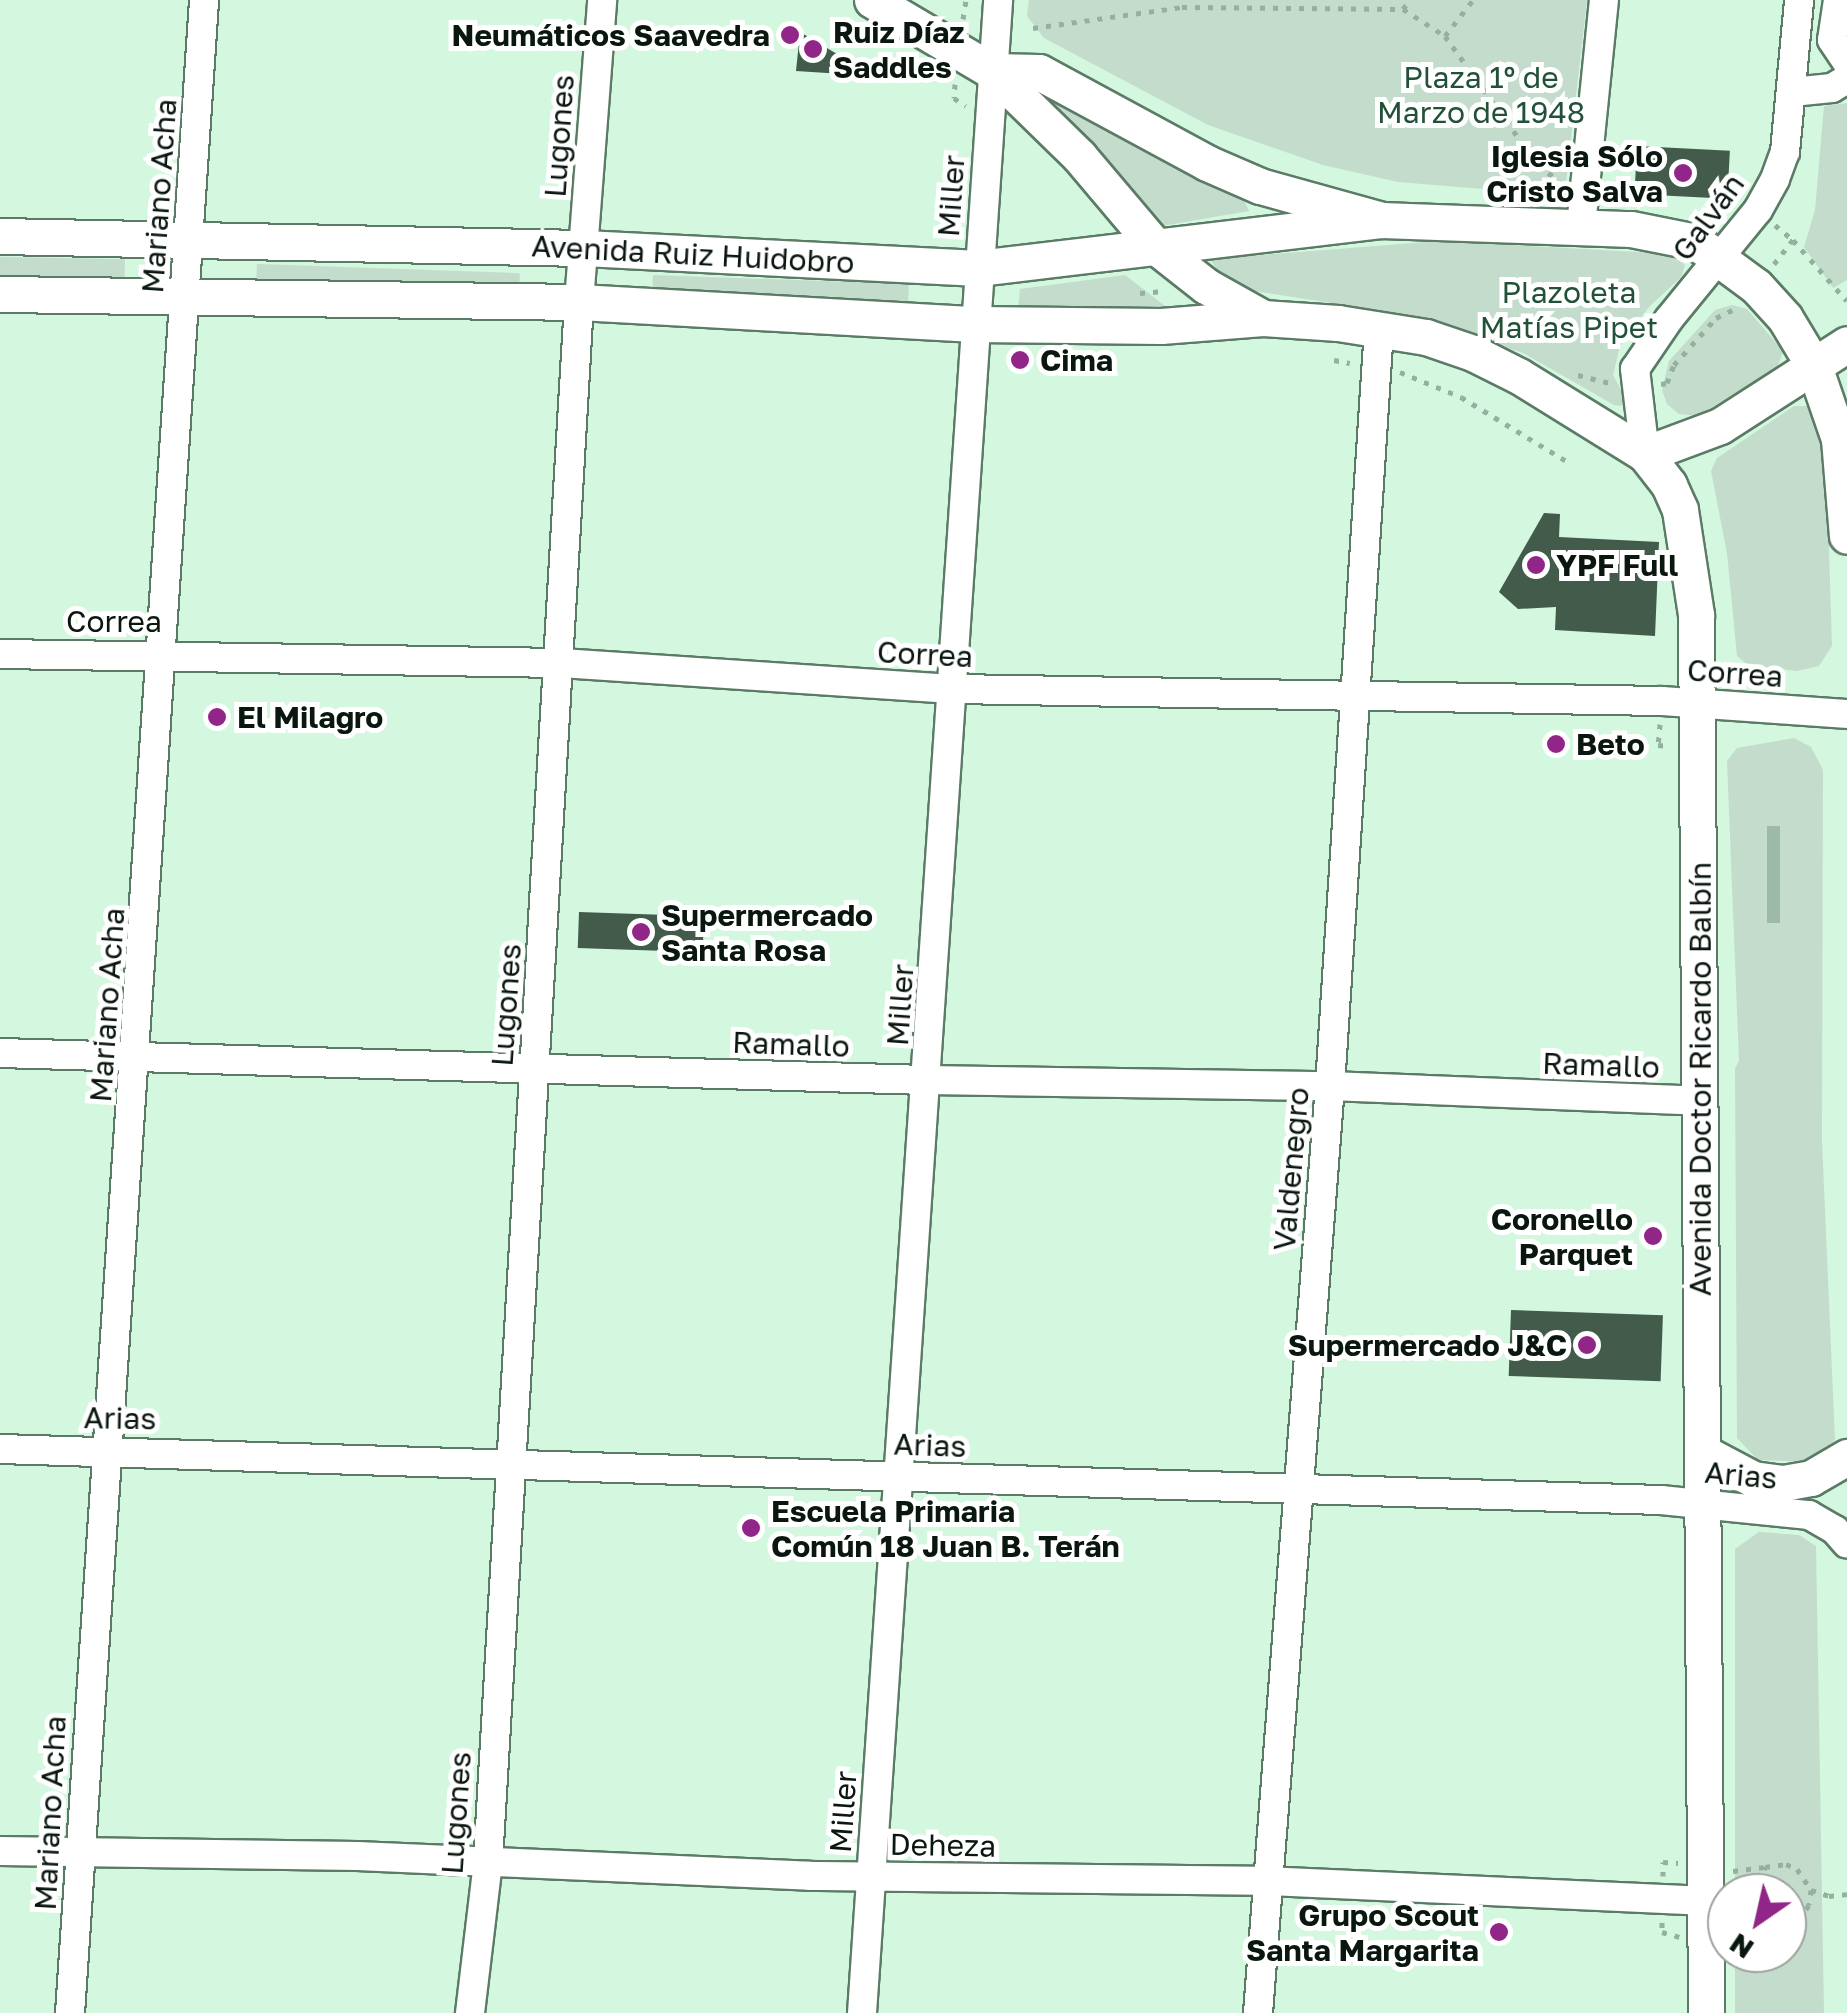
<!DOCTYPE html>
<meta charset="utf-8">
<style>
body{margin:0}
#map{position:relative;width:1847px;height:2013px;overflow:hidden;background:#d3f7df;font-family:"Golos Text",sans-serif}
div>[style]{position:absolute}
.green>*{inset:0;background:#c4dccc;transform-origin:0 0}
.water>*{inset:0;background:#9db9a7;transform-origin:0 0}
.building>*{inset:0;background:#425b4b;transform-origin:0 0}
.path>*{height:5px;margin-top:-2.5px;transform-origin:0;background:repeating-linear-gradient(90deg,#94b09e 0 5px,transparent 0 13px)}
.roads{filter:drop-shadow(2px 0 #5b7b66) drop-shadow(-2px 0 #5b7b66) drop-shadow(0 2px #5b7b66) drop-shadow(0 -2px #5b7b66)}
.minor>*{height:28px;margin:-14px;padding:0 14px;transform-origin:14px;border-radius:14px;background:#fff}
.major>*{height:35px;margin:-17.5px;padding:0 17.5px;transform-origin:17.5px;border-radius:17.5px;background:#fff}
.dots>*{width:28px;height:28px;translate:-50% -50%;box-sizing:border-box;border:5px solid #fff;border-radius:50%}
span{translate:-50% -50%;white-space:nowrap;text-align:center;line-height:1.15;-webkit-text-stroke:10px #fff;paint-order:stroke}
.poi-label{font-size:30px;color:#0a170f;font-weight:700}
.left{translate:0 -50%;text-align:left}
.right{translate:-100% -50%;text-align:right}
.park-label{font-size:30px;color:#215136}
.street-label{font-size:30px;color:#0a170f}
.north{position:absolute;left:1707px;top:1873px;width:100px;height:100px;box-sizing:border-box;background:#fff;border:2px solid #9da29f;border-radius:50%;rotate:214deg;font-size:28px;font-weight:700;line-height:40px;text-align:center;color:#0a170f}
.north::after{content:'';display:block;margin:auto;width:35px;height:45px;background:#922688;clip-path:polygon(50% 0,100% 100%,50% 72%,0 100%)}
</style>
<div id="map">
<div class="green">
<i style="clip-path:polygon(1029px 0,1587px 0,1566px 182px,1558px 195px,1398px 182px,1323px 165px,1208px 125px,1044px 38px,1027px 16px)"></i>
<i style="clip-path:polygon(1039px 87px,1244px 200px,1249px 211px,1162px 226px)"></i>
<i style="clip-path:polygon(1847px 103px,1847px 280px,1833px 288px,1804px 247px,1815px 210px,1824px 106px)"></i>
<i style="clip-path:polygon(1440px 241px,1675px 254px,1685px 265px,1681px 277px,1648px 308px,1620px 346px,1613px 375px,1625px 397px,1624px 406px,1614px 405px,1523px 353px,1415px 316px,1247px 290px,1220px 274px,1210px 259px)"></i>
<i style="left:0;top:257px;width:125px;height:19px;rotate:1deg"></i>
<i style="left:257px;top:264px;width:263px;height:19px;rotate:2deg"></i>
<i style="left:653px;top:275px;width:256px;height:18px;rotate:2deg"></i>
<i style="clip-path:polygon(1125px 275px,1165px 306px,1162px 315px,1018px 310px,1020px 289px)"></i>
<i style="clip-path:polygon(1732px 305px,1747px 309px,1783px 351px,1778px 366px,1698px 416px,1679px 414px,1667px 404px,1662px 390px,1669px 361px,1715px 310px)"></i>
<i style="clip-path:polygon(1794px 406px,1806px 406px,1815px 414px,1826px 453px,1832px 646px,1819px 666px,1797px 671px,1748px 665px,1737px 656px,1727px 553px,1711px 471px,1717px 458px)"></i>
<i style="clip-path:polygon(1794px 738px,1811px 747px,1823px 770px,1822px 1141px,1835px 1440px,1815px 1462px,1758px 1460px,1737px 1438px,1735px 1068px,1739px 1061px,1727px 761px,1737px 748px)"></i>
<i style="clip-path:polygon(1759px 1532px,1799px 1535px,1816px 1546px,1824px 2013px,1735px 2013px,1735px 1953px,1787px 1953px,1787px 1893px,1735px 1893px,1735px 1549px)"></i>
</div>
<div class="water">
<i style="left:1780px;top:826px;width:97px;height:13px;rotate:90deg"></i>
</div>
<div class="building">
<i style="clip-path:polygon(800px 32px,874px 76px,796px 71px)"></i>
<i style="left:1637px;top:146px;width:93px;height:48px;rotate:3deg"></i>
<i style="clip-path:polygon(1544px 513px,1560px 514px,1559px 537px,1659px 542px,1655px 636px,1555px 630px,1556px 607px,1518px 609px,1499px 592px)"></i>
<i style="left:579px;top:912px;width:125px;height:36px;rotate:2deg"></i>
<i style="left:1511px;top:1310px;width:152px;height:66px;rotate:2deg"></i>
</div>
<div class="path">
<i style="left:1403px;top:9px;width:11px;rotate:-52deg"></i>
<i style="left:963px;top:19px;width:19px;rotate:-81deg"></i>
<i style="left:1033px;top:28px;width:150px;rotate:-8deg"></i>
<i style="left:1182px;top:7px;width:221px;rotate:0.5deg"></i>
<i style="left:1403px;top:9px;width:50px;rotate:32.7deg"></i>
<i style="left:1445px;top:36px;width:159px;rotate:54.2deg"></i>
<i style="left:1538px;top:165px;width:26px;rotate:37deg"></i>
<i style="left:1445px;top:36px;width:46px;rotate:-52.1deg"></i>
<i style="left:955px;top:84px;width:14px;rotate:94deg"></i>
<i style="left:954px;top:98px;width:14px;rotate:34deg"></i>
<i style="left:1775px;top:225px;width:23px;rotate:40deg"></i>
<i style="left:1774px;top:264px;width:31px;rotate:-52deg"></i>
<i style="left:1793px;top:240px;width:81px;rotate:48.5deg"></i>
<i style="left:1140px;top:293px;width:24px;rotate:-5deg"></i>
<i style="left:1334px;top:360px;width:16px;rotate:11deg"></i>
<i style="left:1400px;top:372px;width:66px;rotate:22.3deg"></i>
<i style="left:1461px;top:397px;width:125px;rotate:31.3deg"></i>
<i style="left:1578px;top:375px;width:34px;rotate:14deg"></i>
<i style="left:1661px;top:384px;width:6px;rotate:-9deg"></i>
<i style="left:1667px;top:383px;width:19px;rotate:-69deg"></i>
<i style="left:1674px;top:365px;width:63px;rotate:-48.2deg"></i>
<i style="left:1716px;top:318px;width:25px;rotate:-26deg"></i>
<i style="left:1660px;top:724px;width:21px;rotate:95deg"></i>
<i style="left:1658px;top:745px;width:13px;rotate:4deg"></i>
<i style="left:1733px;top:1871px;width:32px;rotate:-7deg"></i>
<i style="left:1663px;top:1876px;width:14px;rotate:-90deg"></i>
<i style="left:1663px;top:1862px;width:15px;rotate:4deg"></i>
<i style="left:1811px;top:1890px;width:19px;rotate:18deg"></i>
<i style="left:1829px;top:1896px;width:18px;rotate:-6deg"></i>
<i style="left:1753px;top:1893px;width:29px;rotate:-65deg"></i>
<i style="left:1765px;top:1867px;width:21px;rotate:-8deg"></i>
<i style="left:1786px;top:1864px;width:12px;rotate:24deg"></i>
<i style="left:1797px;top:1869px;width:25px;rotate:56deg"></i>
<i style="left:1811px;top:1890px;width:15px;rotate:98deg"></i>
<i style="left:1809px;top:1905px;width:12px;rotate:125deg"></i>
<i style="left:1802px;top:1915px;width:17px;rotate:155deg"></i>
<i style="left:1662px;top:1922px;width:10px;rotate:90deg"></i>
<i style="left:1662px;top:1932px;width:18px;rotate:16deg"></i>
</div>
<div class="roads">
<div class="minor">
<i style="left:1838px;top:0;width:40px;rotate:98.5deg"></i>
<i style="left:1832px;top:40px;width:27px;rotate:56deg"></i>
<i style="left:1792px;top:92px;width:40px;rotate:-5.7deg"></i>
<i style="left:1832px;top:88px;width:17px;rotate:-31deg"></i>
<i style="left:1581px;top:226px;width:227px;rotate:-84.2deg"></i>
<i style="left:1645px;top:454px;width:86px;rotate:-96.7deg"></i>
<i style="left:1635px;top:369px;width:60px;rotate:-55.8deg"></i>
<i style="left:1669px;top:319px;width:141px;rotate:-50.8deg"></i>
<i style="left:1758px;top:210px;width:35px;rotate:-61deg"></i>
<i style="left:1775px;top:179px;width:29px;rotate:-70deg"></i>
<i style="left:1785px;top:152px;width:153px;rotate:-84.7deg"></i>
<i style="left:0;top:654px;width:560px;rotate:0.92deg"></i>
<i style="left:560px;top:663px;width:394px;rotate:3.8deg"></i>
<i style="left:953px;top:689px;width:709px;rotate:0.97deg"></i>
<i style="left:1662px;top:701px;width:185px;rotate:4deg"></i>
<i style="left:0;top:1053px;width:927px;rotate:1.67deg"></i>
<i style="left:927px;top:1080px;width:403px;rotate:0.9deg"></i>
<i style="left:1330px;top:1086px;width:370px;rotate:2.3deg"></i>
<i style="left:0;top:1449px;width:1662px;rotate:1.76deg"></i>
<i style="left:1661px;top:1500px;width:149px;rotate:5.8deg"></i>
<i style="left:1809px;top:1515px;width:30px;rotate:30deg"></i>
<i style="left:1835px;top:1530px;width:18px;rotate:49deg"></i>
<i style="left:0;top:1851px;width:357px;rotate:0.8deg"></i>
<i style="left:357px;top:1856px;width:453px;rotate:2.5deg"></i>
<i style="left:810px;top:1876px;width:457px;rotate:0.6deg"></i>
<i style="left:1267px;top:1881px;width:438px;rotate:2.6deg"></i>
<i style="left:70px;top:2013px;width:2017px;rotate:-86.19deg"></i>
<i style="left:470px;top:2013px;width:152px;rotate:-83.2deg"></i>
<i style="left:488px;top:1862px;width:1563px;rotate:-86.66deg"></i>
<i style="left:579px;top:302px;width:303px;rotate:-85.6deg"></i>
<i style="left:862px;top:2013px;width:2018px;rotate:-86.13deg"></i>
<i style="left:1258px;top:2013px;width:930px;rotate:-85.56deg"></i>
<i style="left:1330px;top:1086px;width:759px;rotate:-86.3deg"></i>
</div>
<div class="major">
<i style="left:872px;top:0;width:139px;rotate:30.6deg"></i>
<i style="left:992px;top:71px;width:122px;rotate:44.3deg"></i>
<i style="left:1079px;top:156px;width:118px;rotate:49.8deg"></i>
<i style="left:1155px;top:246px;width:65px;rotate:38.1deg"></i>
<i style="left:1206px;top:286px;width:65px;rotate:29.3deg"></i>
<i style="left:992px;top:71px;width:47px;rotate:1.2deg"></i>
<i style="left:1039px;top:72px;width:191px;rotate:28.4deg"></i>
<i style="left:1207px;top:163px;width:58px;rotate:23.5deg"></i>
<i style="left:1260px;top:186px;width:127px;rotate:15.6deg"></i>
<i style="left:1382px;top:220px;width:249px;rotate:2.1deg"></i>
<i style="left:1631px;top:229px;width:66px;rotate:11.3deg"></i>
<i style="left:1696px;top:242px;width:74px;rotate:36.3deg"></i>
<i style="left:1756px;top:286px;width:43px;rotate:47.8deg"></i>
<i style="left:1785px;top:318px;width:56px;rotate:58.9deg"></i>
<i style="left:1814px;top:366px;width:77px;rotate:71.1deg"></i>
<i style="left:1839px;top:439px;width:97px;rotate:85.3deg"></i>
<i style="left:0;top:236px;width:584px;rotate:1.18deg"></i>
<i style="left:584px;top:248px;width:395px;rotate:2.9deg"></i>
<i style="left:978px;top:268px;width:407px;rotate:-6.8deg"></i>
<i style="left:0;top:294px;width:579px;rotate:0.79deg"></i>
<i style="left:579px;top:302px;width:396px;rotate:3.2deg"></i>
<i style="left:974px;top:324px;width:187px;rotate:0.6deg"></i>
<i style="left:1161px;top:326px;width:102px;rotate:-4.5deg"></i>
<i style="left:1263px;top:318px;width:75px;rotate:3.8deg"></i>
<i style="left:1338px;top:323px;width:89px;rotate:9deg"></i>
<i style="left:1426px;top:337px;width:50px;rotate:18.8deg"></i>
<i style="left:1473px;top:353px;width:51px;rotate:26.6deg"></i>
<i style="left:1519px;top:376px;width:148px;rotate:31.8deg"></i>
<i style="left:1645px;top:454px;width:39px;rotate:52deg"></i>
<i style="left:1669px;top:485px;width:27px;rotate:66deg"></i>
<i style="left:1680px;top:510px;width:106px;rotate:81.3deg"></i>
<i style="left:1696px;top:615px;width:1398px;rotate:89.59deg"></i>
<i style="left:1645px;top:454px;width:80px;rotate:-20.5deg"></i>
<i style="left:1720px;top:426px;width:151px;rotate:-32.8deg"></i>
<i style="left:1704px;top:1453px;width:55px;rotate:28deg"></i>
<i style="left:1753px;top:1479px;width:30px;rotate:8deg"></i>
<i style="left:1783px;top:1483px;width:28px;rotate:-10deg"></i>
<i style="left:1811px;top:1478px;width:42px;rotate:-30.3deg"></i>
</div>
</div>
<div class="dots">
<i style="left:790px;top:35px;background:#922688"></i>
<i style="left:813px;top:49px;background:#922688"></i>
<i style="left:1683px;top:173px;background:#922688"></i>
<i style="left:1020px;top:360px;background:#922688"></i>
<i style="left:1536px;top:565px;background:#922688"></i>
<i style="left:217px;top:717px;background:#922688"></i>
<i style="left:1556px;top:744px;background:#922688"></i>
<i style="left:641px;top:932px;background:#922688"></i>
<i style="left:1653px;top:1236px;background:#922688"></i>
<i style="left:1587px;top:1345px;background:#922688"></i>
<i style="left:751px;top:1528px;background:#922688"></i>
<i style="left:1499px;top:1932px;background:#922688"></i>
</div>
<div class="poi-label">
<span class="left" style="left:833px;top:49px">Ruiz Díaz<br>Saddles</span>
<span class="right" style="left:770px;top:35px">Neumáticos Saavedra</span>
<span class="right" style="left:1663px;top:173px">Iglesia Sólo<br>Cristo Salva</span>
<span class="left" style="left:1040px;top:360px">Cima</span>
<span class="left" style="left:1556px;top:565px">YPF Full</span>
<span class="left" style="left:237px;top:717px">El Milagro</span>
<span class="left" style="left:1576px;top:744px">Beto</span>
<span class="left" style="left:661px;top:932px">Supermercado<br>Santa Rosa</span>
<span class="right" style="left:1633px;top:1236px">Coronello<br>Parquet</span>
<span class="right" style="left:1567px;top:1345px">Supermercado J&amp;C</span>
<span class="left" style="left:771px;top:1528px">Escuela Primaria<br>Común 18 Juan B. Terán</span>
<span class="right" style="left:1479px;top:1932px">Grupo Scout<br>Santa Margarita</span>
</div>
<div class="park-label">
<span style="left:1481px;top:94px">Plaza 1º de<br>Marzo de 1948</span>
<span style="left:1569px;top:309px">Plazoleta<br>Matías Pipet</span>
</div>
<div class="street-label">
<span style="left:559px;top:136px;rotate:-86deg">Lugones</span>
<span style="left:159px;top:196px;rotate:-86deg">Mariano Acha</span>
<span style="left:951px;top:196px;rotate:-86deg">Miller</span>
<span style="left:1708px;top:217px;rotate:-54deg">Galván</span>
<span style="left:693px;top:254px;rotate:3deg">Avenida Ruiz Huidobro</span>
<span style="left:114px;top:621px">Correa</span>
<span style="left:925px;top:654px;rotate:3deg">Correa</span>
<span style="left:1735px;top:673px;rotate:4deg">Correa</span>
<span style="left:107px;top:1005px;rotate:-86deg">Mariano Acha</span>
<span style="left:506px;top:1005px;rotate:-86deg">Lugones</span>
<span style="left:900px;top:1005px;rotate:-86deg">Miller</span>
<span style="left:791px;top:1044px;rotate:2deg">Ramallo</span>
<span style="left:1601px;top:1065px;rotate:2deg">Ramallo</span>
<span style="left:1700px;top:1079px;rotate:-90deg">Avenida Doctor Ricardo Balbín</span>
<span style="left:1291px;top:1169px;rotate:-85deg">Valdenegro</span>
<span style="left:120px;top:1418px;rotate:1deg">Arias</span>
<span style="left:930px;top:1445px;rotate:2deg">Arias</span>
<span style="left:1741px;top:1475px;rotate:5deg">Arias</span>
<span style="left:843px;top:1812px;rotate:-86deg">Miller</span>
<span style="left:50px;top:1813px;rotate:-87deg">Mariano Acha</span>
<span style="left:456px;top:1813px;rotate:-86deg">Lugones</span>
<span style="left:943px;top:1845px;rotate:1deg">Deheza</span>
</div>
<div class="north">N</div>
</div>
